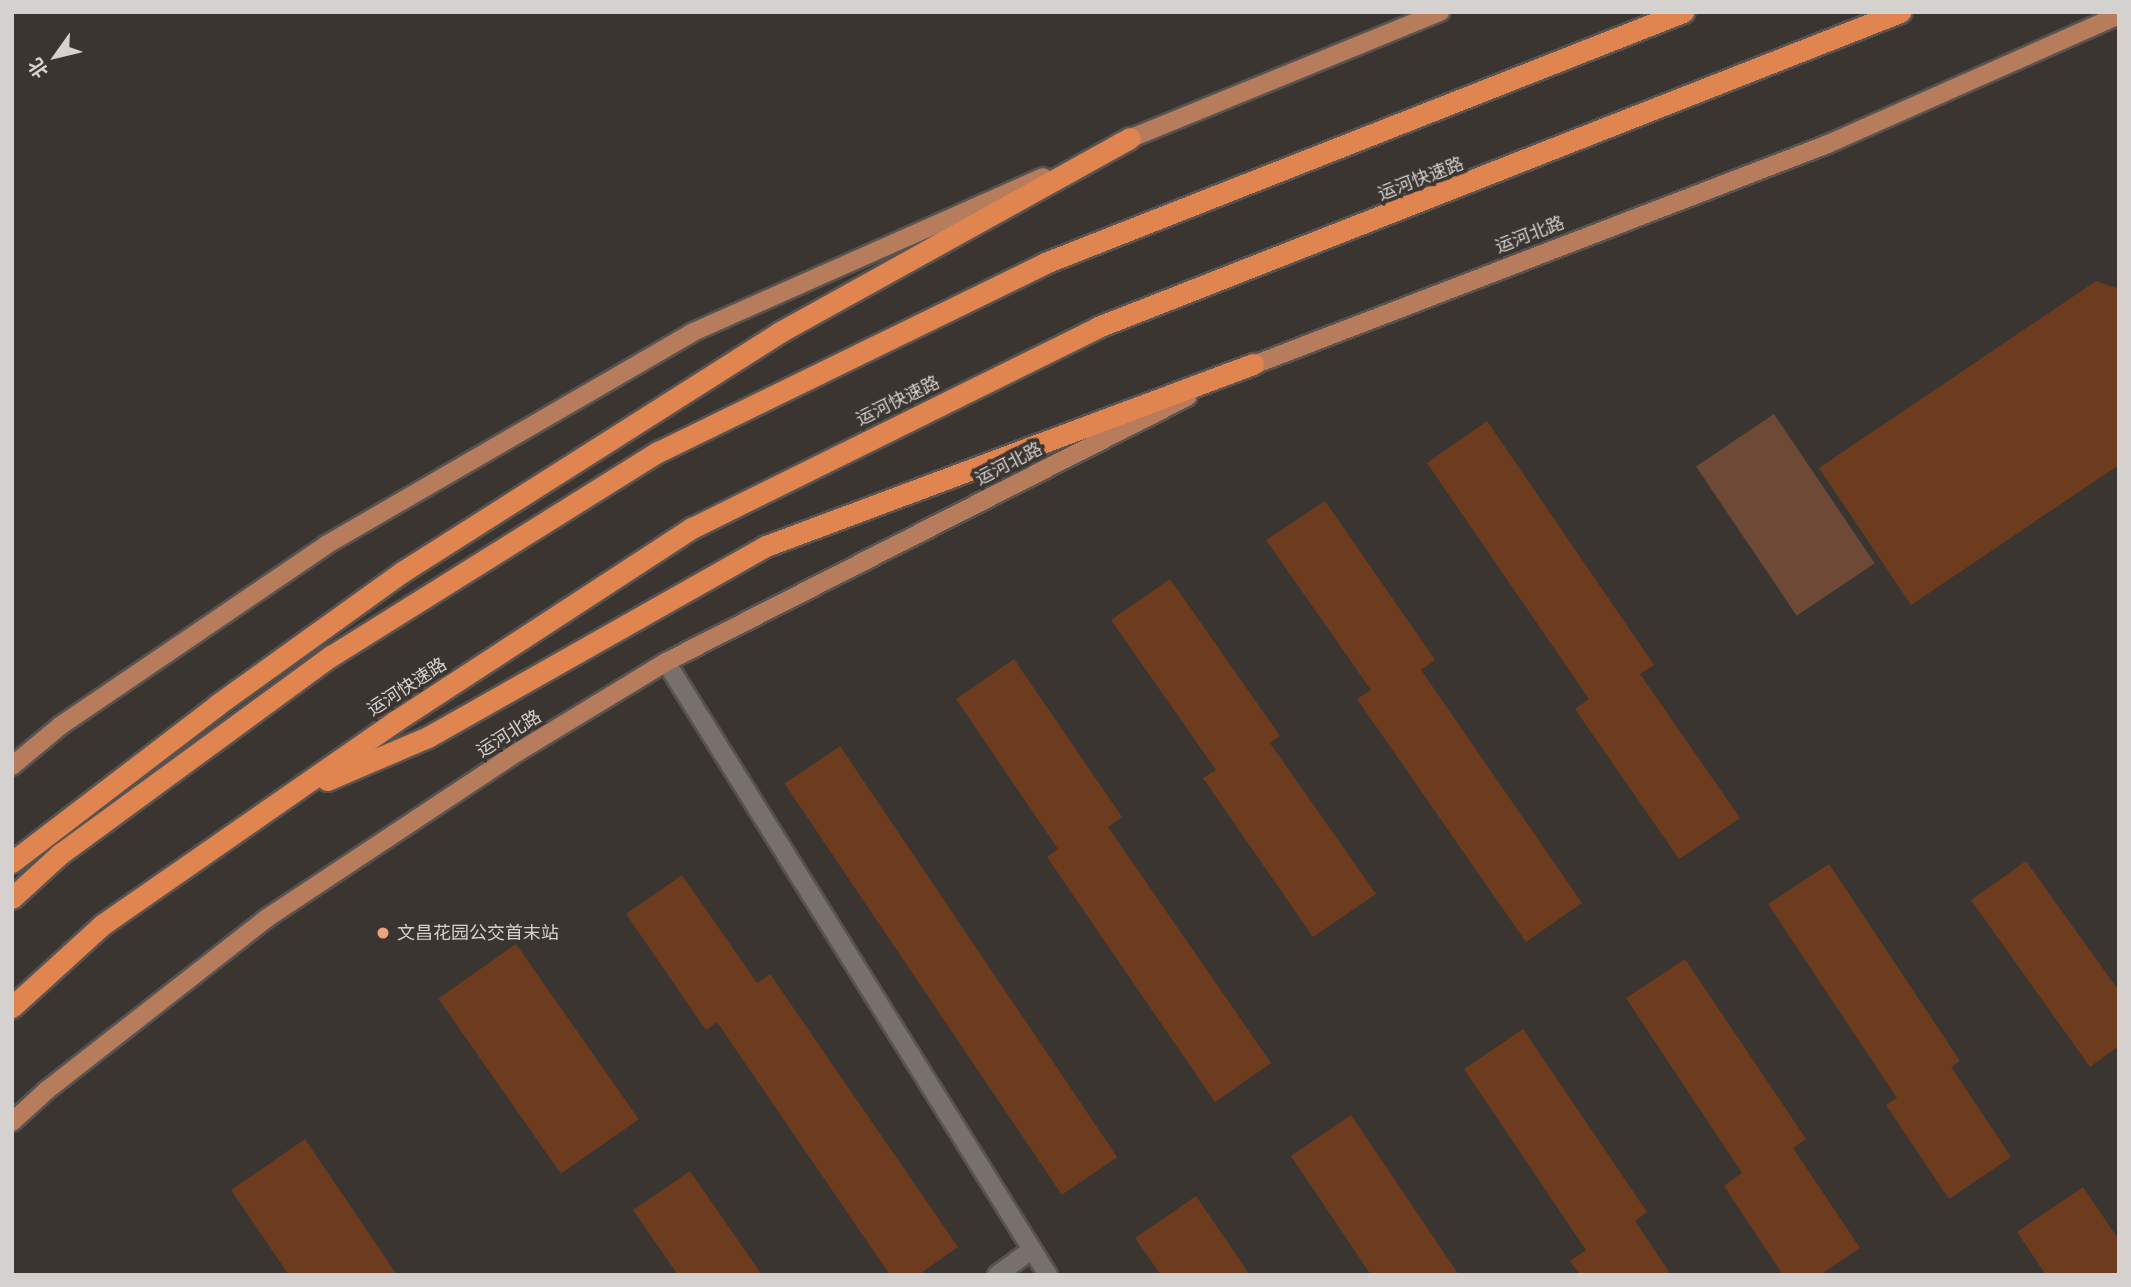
<!DOCTYPE html>
<meta charset="utf-8">
<style>
body{margin:0}
#map{position:relative;width:2131px;height:1287px;overflow:hidden;background:#3b3532;font-family:"DM Sans","Noto Sans SC",sans-serif}
div>[style]{position:absolute}
.green>*{inset:0;background:#6d4936;transform-origin:0 0}
.building>*{inset:0;background:#6d3b1e;transform-origin:0 0}
.roads{filter:drop-shadow(2px 0 #585350) drop-shadow(-2px 0 #585350) drop-shadow(0 2px #585350) drop-shadow(0 -2px #585350)}
.minor>*{height:18px;margin:-9px;padding:0 9px;transform-origin:9px;border-radius:9px;background:#77706d}
.major>*{height:18px;margin:-9px;padding:0 9px;transform-origin:9px;border-radius:9px;background:#b67c5c}
.highway>*{height:21px;margin:-10.5px;padding:0 10.5px;transform-origin:10.5px;border-radius:10.5px;background:#e08450}
.dots>*{width:19px;height:19px;translate:-50% -50%;box-sizing:border-box;border:4px solid #3b3532;border-radius:50%}
span{translate:-50% -50%;white-space:nowrap;text-align:center;line-height:1.15;-webkit-text-stroke:7px #3b3532;paint-order:stroke}
.street-label{font-size:18px;color:#d5d1cf}
.poi-label{font-size:18px;color:#d5d1cf}
.left{translate:0 -50%;text-align:left}
.frame{position:absolute;inset:0;border:14px solid #d5d1cf;pointer-events:none}
.north{position:absolute;left:21px;top:21px;width:70px;height:70px;-webkit-text-stroke:5px #3b3532;paint-order:stroke;rotate:236deg;font-size:19px;font-weight:700;line-height:28px;text-align:center;color:#d5d1cf}
.north::after{content:'';display:block;margin:auto;width:24px;height:32px;background:#d5d1cf;clip-path:polygon(50% 0,100% 100%,50% 72%,0 100%)}
</style>
<div id="map">
<div class="green">
<i style="left:1774px;top:414px;width:180px;height:94px;rotate:56deg"></i>
</div>
<div class="building">
<i style="clip-path:polygon(2096px 281px,2119px 289px,2119px 465px,1911px 605px,1819px 468px)"></i>
<i style="clip-path:polygon(1487px 421px,1654px 665px,1640px 674px,1740px 818px,1679px 859px,1575px 709px,1589px 699px,1427px 463px)"></i>
<i style="clip-path:polygon(1325px 501px,1435px 660px,1421px 670px,1582px 903px,1526px 942px,1357px 699px,1371px 690px,1266px 540px)"></i>
<i style="clip-path:polygon(1170px 579px,1280px 736px,1270px 743px,1376px 894px,1313px 937px,1203px 778px,1216px 770px,1111px 620px)"></i>
<i style="clip-path:polygon(1014px 659px,1122px 817px,1108px 827px,1271px 1063px,1215px 1102px,1047px 857px,1058px 849px,956px 699px)"></i>
<i style="left:840px;top:746px;width:496px;height:67px;rotate:56deg"></i>
<i style="clip-path:polygon(2026px 861px,2119px 991px,2119px 1046px,2090px 1067px,1971px 900px)"></i>
<i style="clip-path:polygon(1829px 864px,1960px 1061px,1951px 1067px,2011px 1157px,1949px 1199px,1886px 1105px,1897px 1098px,1768px 904px)"></i>
<i style="clip-path:polygon(682px 875px,757px 983px,770px 974px,958px 1247px,918px 1275px,890px 1275px,717px 1022px,706px 1030px,626px 914px)"></i>
<i style="left:516px;top:944px;width:214px;height:95px;rotate:55deg"></i>
<i style="clip-path:polygon(1685px 959px,1806px 1139px,1793px 1148px,1860px 1248px,1820px 1275px,1783px 1275px,1724px 1186px,1742px 1173px,1626px 998px)"></i>
<i style="clip-path:polygon(1523px 1029px,1647px 1212px,1635px 1221px,1671px 1275px,1580px 1275px,1570px 1261px,1586px 1250px,1464px 1069px)"></i>
<i style="clip-path:polygon(1351px 1115px,1459px 1275px,1371px 1275px,1291px 1156px)"></i>
<i style="clip-path:polygon(305px 1139px,397px 1275px,289px 1275px,231px 1190px)"></i>
<i style="clip-path:polygon(690px 1171px,762px 1275px,678px 1275px,633px 1210px)"></i>
<i style="clip-path:polygon(2083px 1187px,2119px 1240px,2119px 1275px,2046px 1275px,2017px 1232px)"></i>
<i style="clip-path:polygon(1196px 1196px,1250px 1275px,1161px 1275px,1135px 1238px)"></i>
</div>
<div class="roads">
<div class="minor">
<i style="left:666px;top:662px;width:722px;rotate:58.07deg"></i>
<i style="left:997px;top:1275px;width:41px;rotate:-36deg"></i>
</div>
<div class="major">
<i style="left:1119px;top:143px;width:347px;rotate:-22.2deg"></i>
<i style="left:1243px;top:369px;width:627px;rotate:-21.04deg"></i>
<i style="left:1828px;top:144px;width:318px;rotate:-23.9deg"></i>
<i style="left:12px;top:766px;width:62px;rotate:-39.8deg"></i>
<i style="left:60px;top:726px;width:322px;rotate:-34.2deg"></i>
<i style="left:326px;top:545px;width:422px;rotate:-30.1deg"></i>
<i style="left:691px;top:333px;width:385px;rotate:-23.9deg"></i>
<i style="left:12px;top:1122px;width:47px;rotate:-42.4deg"></i>
<i style="left:47px;top:1090px;width:279px;rotate:-38deg"></i>
<i style="left:267px;top:918px;width:301px;rotate:-33.5deg"></i>
<i style="left:518px;top:752px;width:173px;rotate:-31.3deg"></i>
<i style="left:666px;top:662px;width:585px;rotate:-26.96deg"></i>
</div>
<div class="highway">
<i style="left:327px;top:780px;width:110px;rotate:-23.1deg"></i>
<i style="left:428px;top:737px;width:388px;rotate:-29.5deg"></i>
<i style="left:766px;top:546px;width:520px;rotate:-20.49deg"></i>
<i style="left:12px;top:862px;width:258px;rotate:-37.4deg"></i>
<i style="left:217px;top:705px;width:228px;rotate:-35.7deg"></i>
<i style="left:402px;top:572px;width:448px;rotate:-32.4deg"></i>
<i style="left:780px;top:332px;width:400px;rotate:-29deg"></i>
<i style="left:12px;top:898px;width:65px;rotate:-42.5deg"></i>
<i style="left:60px;top:854px;width:336px;rotate:-36.2deg"></i>
<i style="left:331px;top:656px;width:385px;rotate:-32deg"></i>
<i style="left:658px;top:452px;width:431px;rotate:-26deg"></i>
<i style="left:1045px;top:263px;width:686px;rotate:-21.48deg"></i>
<i style="left:12px;top:1007px;width:122px;rotate:-42.3deg"></i>
<i style="left:102px;top:925px;width:356px;rotate:-34.8deg"></i>
<i style="left:394px;top:722px;width:356px;rotate:-33.1deg"></i>
<i style="left:692px;top:528px;width:453px;rotate:-26.3deg"></i>
<i style="left:1098px;top:327px;width:862px;rotate:-21.44deg"></i>
</div>
</div>
<div class="dots">
<i style="left:383px;top:933px;background:#f0a279"></i>
</div>
<div class="street-label">
<span style="left:1421px;top:179px;rotate:-21deg">运河快速路</span>
<span style="left:1530px;top:235px;rotate:-21deg">运河北路</span>
<span style="left:898px;top:401px;rotate:-26deg">运河快速路</span>
<span style="left:1009px;top:464px;rotate:-27deg">运河北路</span>
<span style="left:407px;top:687px;rotate:-33deg">运河快速路</span>
<span style="left:509px;top:734px;rotate:-32deg">运河北路</span>
</div>
<div class="poi-label">
<span class="left" style="left:397px;top:933px">文昌花园公交首末站</span>
</div>
<div class="frame"></div>
<div class="north">北</div>
</div>
